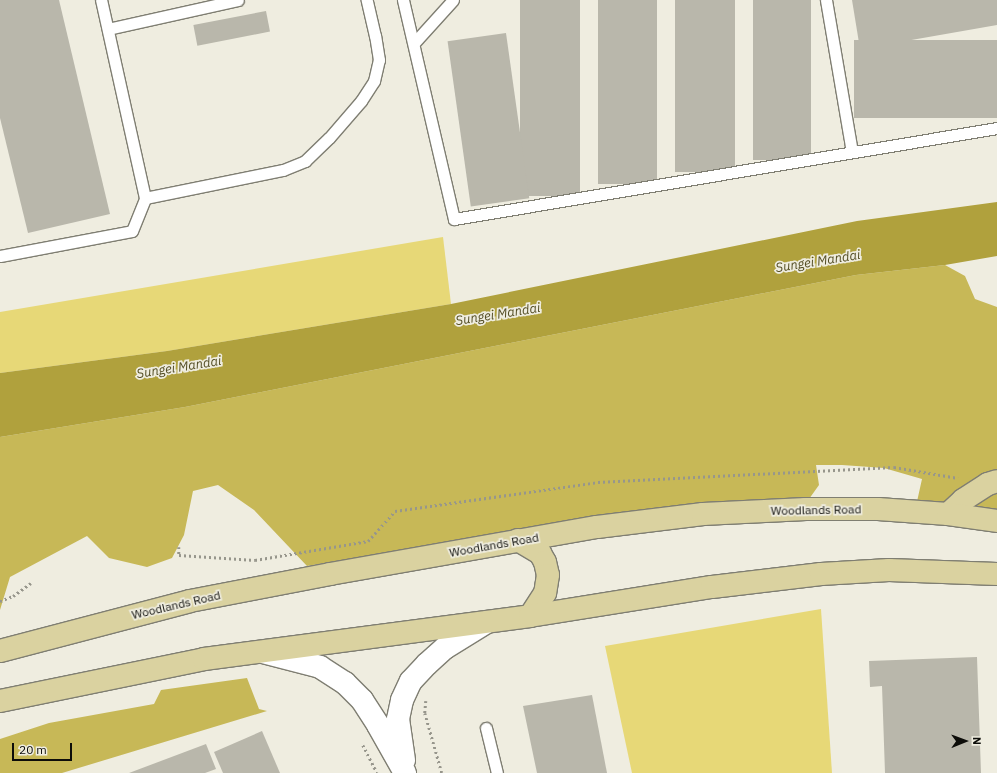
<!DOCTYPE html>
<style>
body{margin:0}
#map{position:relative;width:997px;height:773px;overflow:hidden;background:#efede0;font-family:"IBM Plex Sans",sans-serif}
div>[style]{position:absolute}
.green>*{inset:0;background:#e7d877}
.forest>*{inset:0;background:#c7b857}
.water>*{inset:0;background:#b0a13d}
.building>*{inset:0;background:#b9b7ab;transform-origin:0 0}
.path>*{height:2.5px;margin-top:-1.25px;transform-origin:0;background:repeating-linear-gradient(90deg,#97968c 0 2px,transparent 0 5px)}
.roads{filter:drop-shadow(1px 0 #7f7e72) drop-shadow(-1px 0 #7f7e72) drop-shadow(0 1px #7f7e72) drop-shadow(0 -1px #7f7e72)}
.lane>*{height:11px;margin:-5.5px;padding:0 5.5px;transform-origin:5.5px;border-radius:5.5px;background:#fff}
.street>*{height:22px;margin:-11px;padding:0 11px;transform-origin:11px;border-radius:11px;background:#fff}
.primary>*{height:22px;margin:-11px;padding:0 11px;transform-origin:11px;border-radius:11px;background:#dad2a0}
span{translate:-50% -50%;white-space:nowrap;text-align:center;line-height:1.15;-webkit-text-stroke:3.5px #efede0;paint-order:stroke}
.street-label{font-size:12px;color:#0d0d09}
.water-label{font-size:13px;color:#534d24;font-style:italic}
.north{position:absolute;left:945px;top:721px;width:40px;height:40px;-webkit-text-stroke:3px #efede0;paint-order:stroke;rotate:89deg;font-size:11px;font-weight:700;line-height:16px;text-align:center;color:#0d0d09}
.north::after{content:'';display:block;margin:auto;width:14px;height:18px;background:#0d0d09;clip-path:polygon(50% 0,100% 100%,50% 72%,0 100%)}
.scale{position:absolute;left:12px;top:743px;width:60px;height:18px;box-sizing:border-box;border:2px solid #0d0d09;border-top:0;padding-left:5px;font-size:12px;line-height:14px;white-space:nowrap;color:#0d0d09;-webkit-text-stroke:3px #efede0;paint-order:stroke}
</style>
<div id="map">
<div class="green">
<i style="clip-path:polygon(443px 237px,451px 304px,167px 351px,0 373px,0 312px)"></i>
<i style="clip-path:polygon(821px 609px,832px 773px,632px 773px,605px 646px)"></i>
</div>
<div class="forest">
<i style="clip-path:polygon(945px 265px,965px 276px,975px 299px,997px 307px,997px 515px,916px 506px,922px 479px,884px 468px,842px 465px,816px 465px,819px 485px,809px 499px,593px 518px,307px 566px,254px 510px,218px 485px,193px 491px,184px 535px,172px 558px,147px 567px,109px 558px,87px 536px,10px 577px,0 610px,0 437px,185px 407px,856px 275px)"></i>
<i style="clip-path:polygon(247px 678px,259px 709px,267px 711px,62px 773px,0 773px,0 739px,49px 723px,154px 704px,161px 690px)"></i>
</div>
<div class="water">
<i style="clip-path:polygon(997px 202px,997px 256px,945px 265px,856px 275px,185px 407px,0 437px,0 373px,167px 351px,451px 304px,857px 221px)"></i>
</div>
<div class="building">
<i style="clip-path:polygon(0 0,59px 0,110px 214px,28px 233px,0 118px)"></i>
<i style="left:520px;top:0;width:60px;height:196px"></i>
<i style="left:598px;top:0;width:59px;height:184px"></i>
<i style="left:675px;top:0;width:60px;height:172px"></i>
<i style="left:753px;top:0;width:58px;height:160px"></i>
<i style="clip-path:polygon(852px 0,997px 0,997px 25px,860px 49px)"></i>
<i style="left:266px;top:11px;width:21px;height:74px;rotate:79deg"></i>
<i style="left:506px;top:33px;width:167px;height:59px;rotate:82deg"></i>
<i style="left:997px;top:40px;width:78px;height:143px;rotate:90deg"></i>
<i style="clip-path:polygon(977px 657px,981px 773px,885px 773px,882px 686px,870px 687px,869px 661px)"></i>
<i style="clip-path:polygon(592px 695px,607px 773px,537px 773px,523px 706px)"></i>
<i style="clip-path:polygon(262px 731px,280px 773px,223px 773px,214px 752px)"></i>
<i style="clip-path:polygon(206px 744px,216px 769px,205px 773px,129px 773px)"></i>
</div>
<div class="path">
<i style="left:179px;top:547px;width:8px;rotate:90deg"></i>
<i style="left:179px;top:555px;width:76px;rotate:3.8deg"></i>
<i style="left:255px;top:560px;width:115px;rotate:-9.5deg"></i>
<i style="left:368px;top:541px;width:40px;rotate:-48deg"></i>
<i style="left:395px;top:511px;width:205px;rotate:-8.1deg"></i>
<i style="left:598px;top:482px;width:296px;rotate:-2.9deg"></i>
<i style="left:894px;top:467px;width:65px;rotate:9.8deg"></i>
<i style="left:0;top:601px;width:14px;rotate:-21deg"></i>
<i style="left:13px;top:596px;width:22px;rotate:-36deg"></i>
<i style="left:426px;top:701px;width:12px;rotate:95deg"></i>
<i style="left:425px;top:713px;width:62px;rotate:74.2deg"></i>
<i style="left:363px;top:745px;width:31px;rotate:63deg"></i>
</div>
<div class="roads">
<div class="lane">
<i style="left:403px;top:0;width:225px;rotate:76.9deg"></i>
<i style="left:454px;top:219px;width:551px;rotate:-9.51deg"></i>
<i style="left:826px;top:0;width:154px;rotate:80.3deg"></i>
<i style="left:108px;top:29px;width:133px;rotate:-12.6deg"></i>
<i style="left:414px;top:43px;width:58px;rotate:-47.8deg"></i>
<i style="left:145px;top:198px;width:141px;rotate:-11.5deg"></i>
<i style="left:283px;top:170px;width:24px;rotate:-22deg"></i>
<i style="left:305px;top:161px;width:33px;rotate:-44deg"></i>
<i style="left:329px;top:138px;width:49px;rotate:-49.1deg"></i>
<i style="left:361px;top:101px;width:24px;rotate:-57deg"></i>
<i style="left:374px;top:81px;width:22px;rotate:-77deg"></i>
<i style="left:379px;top:60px;width:24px;rotate:-99deg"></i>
<i style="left:375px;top:36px;width:37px;rotate:-103deg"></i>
<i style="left:0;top:256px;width:134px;rotate:-10.7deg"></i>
<i style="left:132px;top:231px;width:35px;rotate:-68deg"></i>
<i style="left:145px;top:198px;width:203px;rotate:-102.5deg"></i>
<i style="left:486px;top:728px;width:46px;rotate:76.3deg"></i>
</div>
<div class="street">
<i style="left:263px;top:652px;width:59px;rotate:14.7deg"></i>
<i style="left:320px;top:667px;width:30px;rotate:33deg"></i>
<i style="left:345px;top:683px;width:24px;rotate:45deg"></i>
<i style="left:362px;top:700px;width:30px;rotate:57deg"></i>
<i style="left:378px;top:725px;width:55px;rotate:60.6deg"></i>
<i style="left:404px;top:760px;width:41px;rotate:-98.3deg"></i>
<i style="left:398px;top:719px;width:19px;rotate:-78deg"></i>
<i style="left:402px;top:700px;width:21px;rotate:-65deg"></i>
<i style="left:411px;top:681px;width:23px;rotate:-47deg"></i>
<i style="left:427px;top:664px;width:24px;rotate:-42deg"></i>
<i style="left:445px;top:648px;width:49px;rotate:-31.8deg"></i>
</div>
<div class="primary">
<i style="left:948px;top:514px;width:21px;rotate:-43deg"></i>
<i style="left:963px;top:500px;width:30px;rotate:-33deg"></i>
<i style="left:988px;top:484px;width:9px;rotate:-18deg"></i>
<i style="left:518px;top:540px;width:26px;rotate:31deg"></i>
<i style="left:540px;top:553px;width:10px;rotate:61deg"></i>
<i style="left:545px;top:562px;width:13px;rotate:77deg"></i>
<i style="left:548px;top:575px;width:18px;rotate:99deg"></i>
<i style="left:545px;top:593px;width:27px;rotate:123deg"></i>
<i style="left:0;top:651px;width:196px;rotate:-14.7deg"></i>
<i style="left:190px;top:601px;width:143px;rotate:-10.9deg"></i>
<i style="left:330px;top:574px;width:271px;rotate:-10deg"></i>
<i style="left:597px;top:527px;width:107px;rotate:-7deg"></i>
<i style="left:703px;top:514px;width:103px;rotate:-2.8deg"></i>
<i style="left:806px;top:509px;width:72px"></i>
<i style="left:878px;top:509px;width:70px;rotate:4.1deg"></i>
<i style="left:948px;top:514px;width:49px;rotate:8.1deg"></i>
<i style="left:0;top:701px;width:208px;rotate:-11.6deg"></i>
<i style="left:204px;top:659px;width:329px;rotate:-7.5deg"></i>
<i style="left:530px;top:616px;width:184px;rotate:-9.1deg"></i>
<i style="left:712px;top:587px;width:110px;rotate:-6.8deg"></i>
<i style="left:821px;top:574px;width:68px;rotate:-3.4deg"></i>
<i style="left:889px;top:570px;width:108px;rotate:2.1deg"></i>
</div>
</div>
<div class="street-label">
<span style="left:816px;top:510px;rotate:-1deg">Woodlands Road</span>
<span style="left:494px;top:545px;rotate:-10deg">Woodlands Road</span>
<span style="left:176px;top:605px;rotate:-13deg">Woodlands Road</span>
</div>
<div class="water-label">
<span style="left:818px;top:262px;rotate:-9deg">Sungei Mandai</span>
<span style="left:498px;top:315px;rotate:-9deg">Sungei Mandai</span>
<span style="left:179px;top:368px;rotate:-9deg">Sungei Mandai</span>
</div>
<div class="north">N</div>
<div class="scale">20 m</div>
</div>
